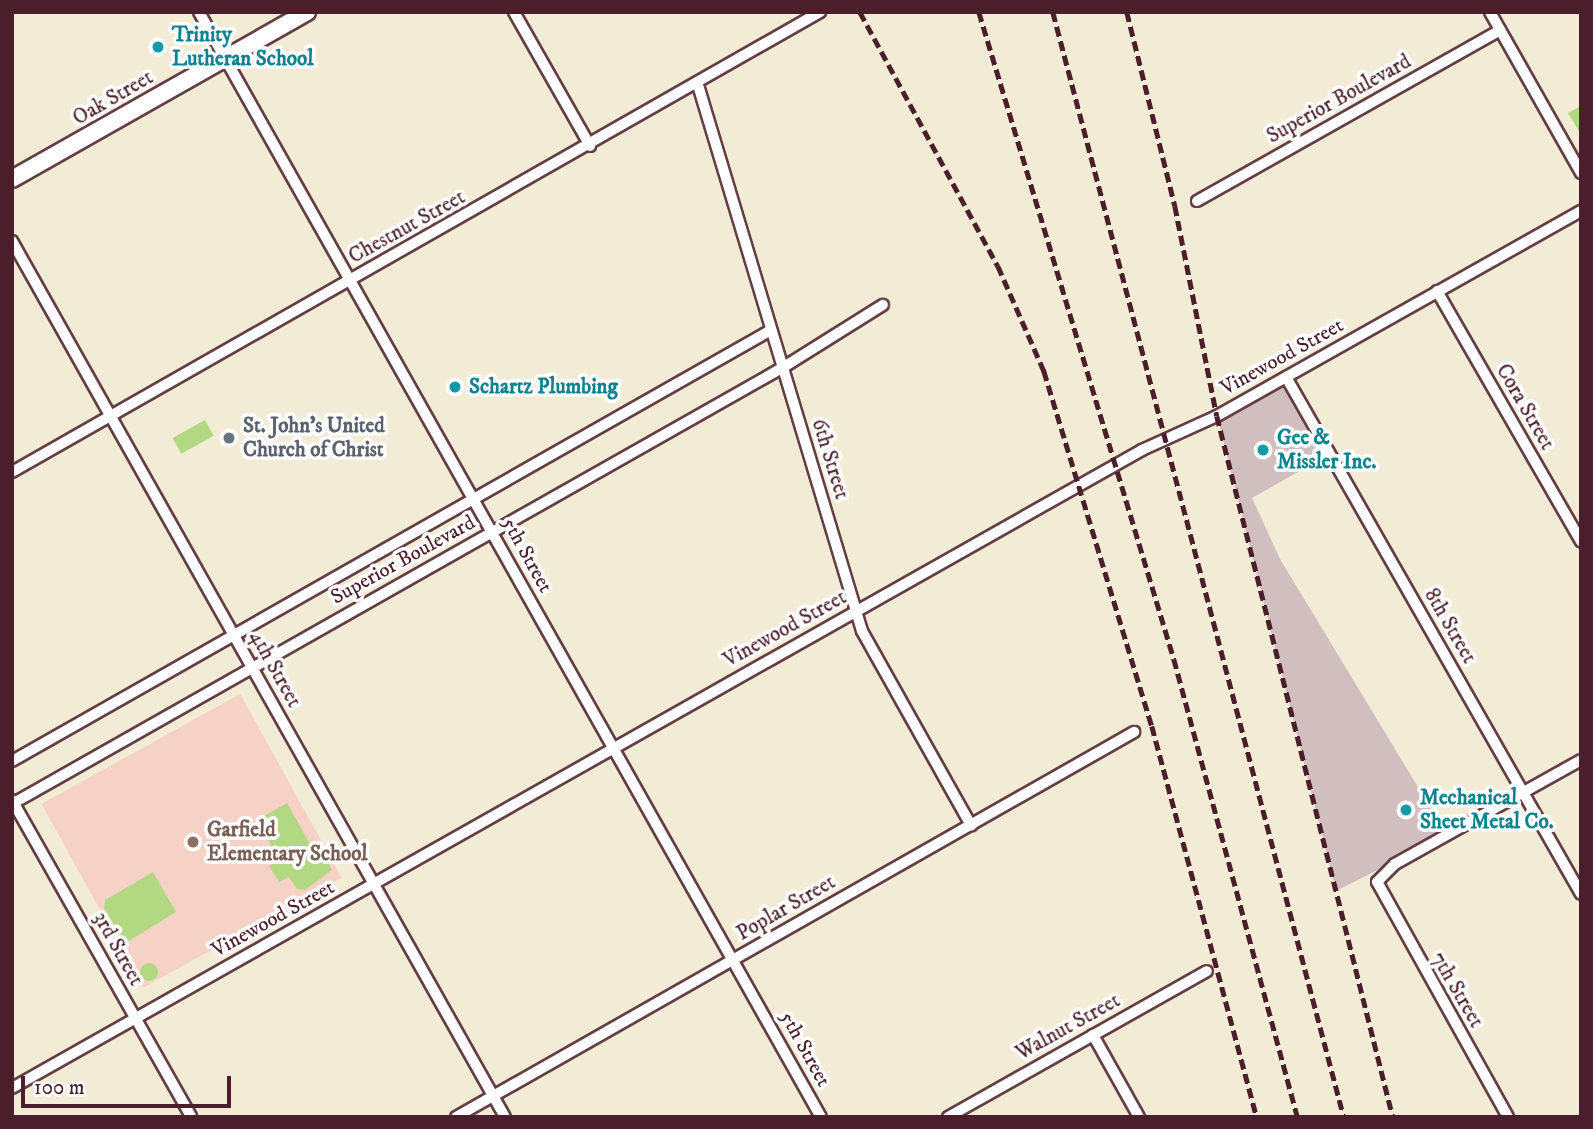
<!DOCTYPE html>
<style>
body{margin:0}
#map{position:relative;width:1593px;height:1129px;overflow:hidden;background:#f2ecd6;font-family:"IM FELL DW Pica",serif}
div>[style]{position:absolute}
.built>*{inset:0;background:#f6d1c6;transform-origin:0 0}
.industrial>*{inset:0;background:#d1bfbf}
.green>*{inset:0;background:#b2d882;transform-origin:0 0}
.round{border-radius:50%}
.roads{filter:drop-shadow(2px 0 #633e45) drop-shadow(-2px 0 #633e45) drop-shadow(0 2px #633e45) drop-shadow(0 -2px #633e45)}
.street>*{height:10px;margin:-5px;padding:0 5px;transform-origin:5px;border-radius:5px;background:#fff}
.secondary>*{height:16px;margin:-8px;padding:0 8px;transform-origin:8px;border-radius:8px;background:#fff}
.rail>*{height:4.5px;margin-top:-2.25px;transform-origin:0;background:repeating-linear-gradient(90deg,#4a1f2b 0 10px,transparent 0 15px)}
.dots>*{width:19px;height:19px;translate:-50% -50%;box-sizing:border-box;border:4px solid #fff;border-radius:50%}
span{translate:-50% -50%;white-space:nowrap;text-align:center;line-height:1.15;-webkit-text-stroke:7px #fff;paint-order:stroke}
.culture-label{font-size:21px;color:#0d838f;font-weight:700}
.left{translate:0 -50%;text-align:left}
.street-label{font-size:21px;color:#4a1f2b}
.worship-label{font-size:21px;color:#5b616d;font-weight:700}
.education-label{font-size:21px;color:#785e54;font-weight:700}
.frame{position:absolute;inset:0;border:14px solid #4a1f2b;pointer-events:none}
.scale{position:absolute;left:21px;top:1076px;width:210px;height:32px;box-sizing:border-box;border:4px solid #4a1f2b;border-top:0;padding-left:9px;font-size:21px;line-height:24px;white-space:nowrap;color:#4a1f2b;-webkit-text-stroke:5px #fff;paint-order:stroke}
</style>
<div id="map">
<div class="built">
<i style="left:240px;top:694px;width:210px;height:227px;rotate:61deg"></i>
</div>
<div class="industrial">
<i style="clip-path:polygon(1286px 377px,1330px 454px,1252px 498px,1280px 559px,1447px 835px,1336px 891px,1217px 416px)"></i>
</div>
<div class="green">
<i style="clip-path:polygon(1581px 106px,1581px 135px,1568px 113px)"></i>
<i style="left:205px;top:420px;width:18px;height:37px;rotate:61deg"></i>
<i style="clip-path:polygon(287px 803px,315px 853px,324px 853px,332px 870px,305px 890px,297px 889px,289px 877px,279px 882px,269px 866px,279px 860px,257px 820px)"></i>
<i style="clip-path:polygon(153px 872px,176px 912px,124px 944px,104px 908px,105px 900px)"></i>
<i class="round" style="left:140px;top:963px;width:18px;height:18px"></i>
</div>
<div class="roads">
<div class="street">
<i style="left:199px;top:12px;width:1268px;rotate:60.63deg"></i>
<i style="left:514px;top:12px;width:154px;rotate:60.4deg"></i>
<i style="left:1490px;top:12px;width:185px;rotate:60.5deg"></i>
<i style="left:698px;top:85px;width:570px;rotate:73.28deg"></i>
<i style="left:862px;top:631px;width:223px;rotate:60.7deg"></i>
<i style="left:1197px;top:201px;width:348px;rotate:-29.4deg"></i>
<i style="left:12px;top:241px;width:1005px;rotate:60.63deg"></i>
<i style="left:1437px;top:291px;width:289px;rotate:60.1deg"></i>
<i style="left:1286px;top:377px;width:595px;rotate:60.29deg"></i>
<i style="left:12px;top:472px;width:930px;rotate:-29.65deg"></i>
<i style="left:12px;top:761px;width:873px;rotate:-29.59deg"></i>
<i style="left:12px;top:800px;width:364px;rotate:60.5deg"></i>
<i style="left:12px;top:804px;width:885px;rotate:-29.52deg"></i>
<i style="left:782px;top:368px;width:119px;rotate:-32deg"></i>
<i style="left:1093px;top:1035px;width:94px;rotate:60.7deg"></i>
<i style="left:12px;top:1088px;width:1298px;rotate:-29.45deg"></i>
<i style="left:1142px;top:450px;width:82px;rotate:-24.4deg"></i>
<i style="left:1217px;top:416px;width:418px;rotate:-29.4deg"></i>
<i style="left:456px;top:1117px;width:780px;rotate:-29.59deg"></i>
<i style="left:948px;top:1117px;width:297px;rotate:-29.4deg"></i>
<i style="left:1508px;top:1117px;width:269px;rotate:-119.1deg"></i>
<i style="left:1377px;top:882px;width:25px;rotate:-45deg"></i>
<i style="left:1395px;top:864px;width:213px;rotate:-29.2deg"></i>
</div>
<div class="secondary">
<i style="left:12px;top:179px;width:339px;rotate:-29.5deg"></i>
</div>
</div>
<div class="rail">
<i style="left:860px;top:12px;width:289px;rotate:61.5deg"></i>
<i style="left:998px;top:266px;width:115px;rotate:66.3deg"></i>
<i style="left:1044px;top:371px;width:371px;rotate:73.1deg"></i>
<i style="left:1152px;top:726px;width:405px;rotate:75deg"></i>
<i style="left:979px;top:12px;width:676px;rotate:73.23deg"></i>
<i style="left:1174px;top:659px;width:474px;rotate:74.9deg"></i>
<i style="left:1053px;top:12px;width:1143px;rotate:75.25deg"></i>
<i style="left:1127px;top:12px;width:200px;rotate:76.1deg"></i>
<i style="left:1175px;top:206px;width:214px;rotate:78.7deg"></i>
<i style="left:1217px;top:416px;width:723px;rotate:75.91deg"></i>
</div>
<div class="dots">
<i style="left:158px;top:47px;background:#0f9aa8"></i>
<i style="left:455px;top:387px;background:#0f9aa8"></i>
<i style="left:229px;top:438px;background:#6b7280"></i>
<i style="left:1263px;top:450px;background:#0f9aa8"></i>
<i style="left:1406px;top:810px;background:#0f9aa8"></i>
<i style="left:193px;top:842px;background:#8d6e63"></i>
</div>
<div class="culture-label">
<span class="left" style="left:172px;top:47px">Trinity<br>Lutheran School</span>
<span class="left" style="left:469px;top:387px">Schartz Plumbing</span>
<span class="left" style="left:1277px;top:450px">Gee &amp;<br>Missler Inc.</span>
<span class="left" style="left:1420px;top:810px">Mechanical<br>Sheet Metal Co.</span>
</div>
<div class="street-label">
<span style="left:113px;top:98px;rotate:-30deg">Oak Street</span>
<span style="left:1339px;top:99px;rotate:-29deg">Superior Boulevard</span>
<span style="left:407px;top:227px;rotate:-29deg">Chestnut Street</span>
<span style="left:1282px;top:357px;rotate:-29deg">Vinewood Street</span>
<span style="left:1525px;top:407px;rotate:60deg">Cora Street</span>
<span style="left:830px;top:459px;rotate:73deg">6th Street</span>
<span style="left:527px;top:555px;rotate:61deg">5th Street</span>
<span style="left:403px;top:560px;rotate:-29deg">Superior Boulevard</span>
<span style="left:1450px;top:626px;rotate:60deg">8th Street</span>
<span style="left:785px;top:629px;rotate:-29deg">Vinewood Street</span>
<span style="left:275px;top:669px;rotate:61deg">4th Street</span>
<span style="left:786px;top:908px;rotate:-30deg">Poplar Street</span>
<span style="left:273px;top:919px;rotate:-29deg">Vinewood Street</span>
<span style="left:118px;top:949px;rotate:61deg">3rd Street</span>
<span style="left:1457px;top:990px;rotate:60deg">7th Street</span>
<span style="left:1068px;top:1027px;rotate:-29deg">Walnut Street</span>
<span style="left:805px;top:1049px;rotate:61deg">5th Street</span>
</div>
<div class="worship-label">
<span class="left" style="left:243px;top:438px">St. John's United<br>Church of Christ</span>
</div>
<div class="education-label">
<span class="left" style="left:207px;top:842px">Garfield<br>Elementary School</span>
</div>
<div class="frame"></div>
<div class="scale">100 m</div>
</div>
